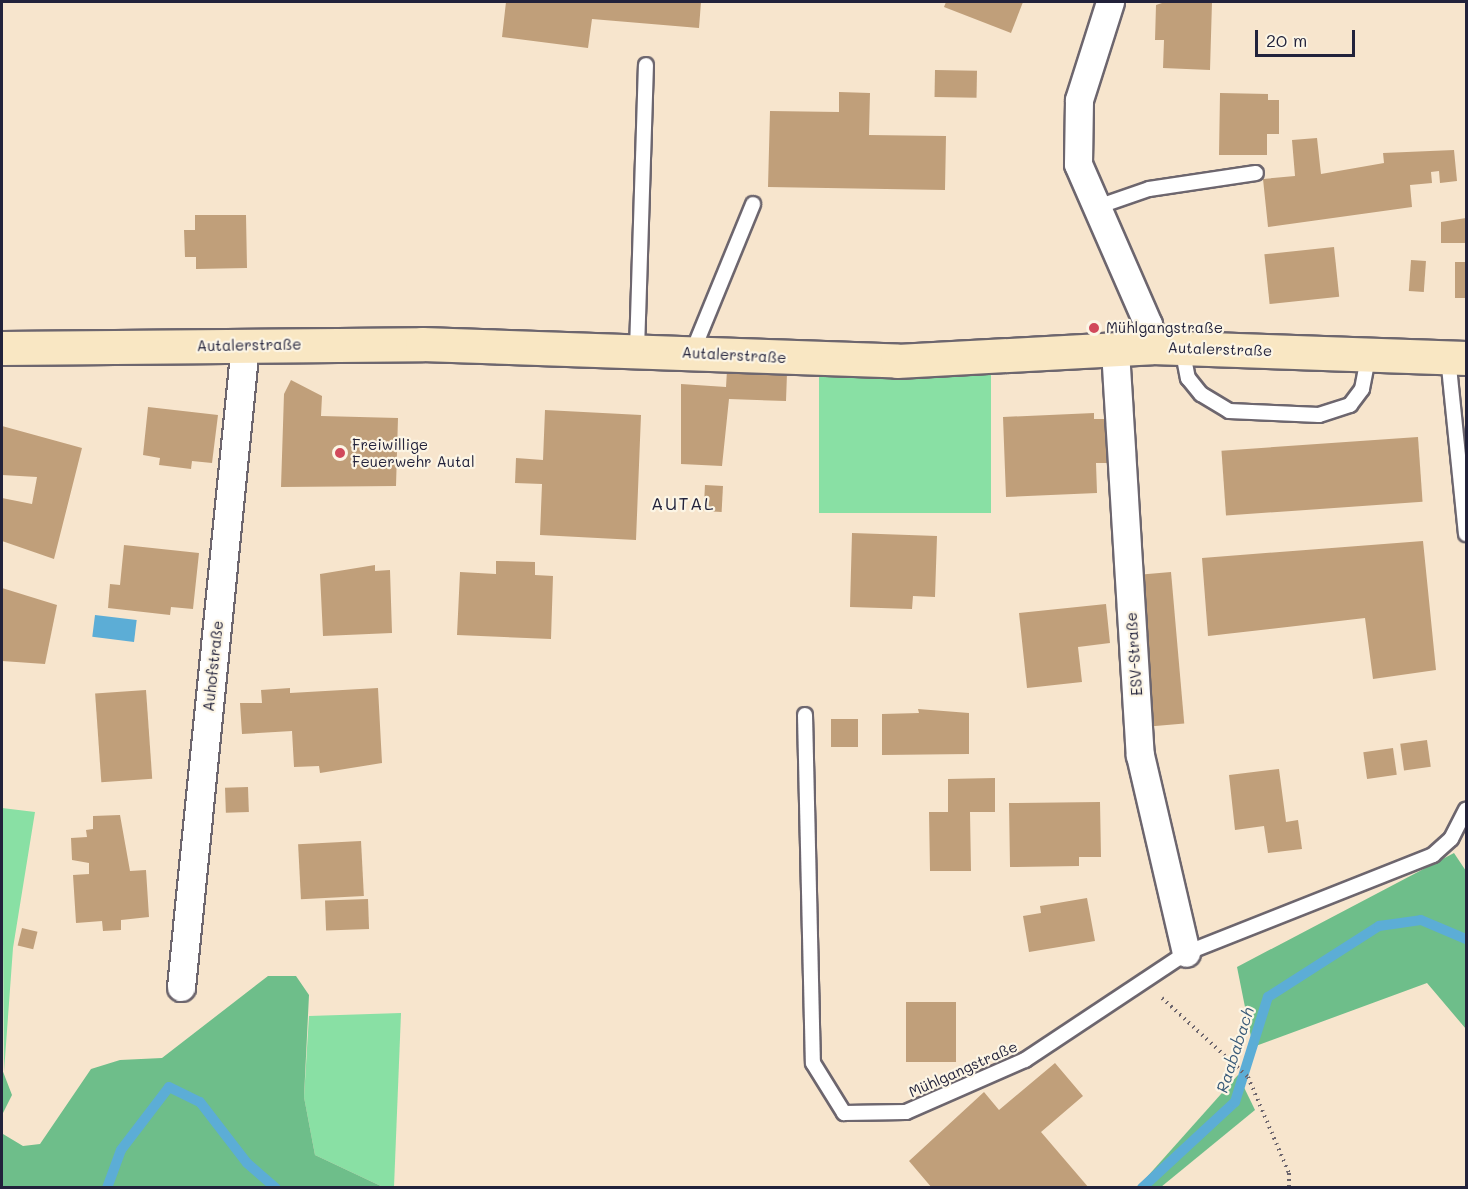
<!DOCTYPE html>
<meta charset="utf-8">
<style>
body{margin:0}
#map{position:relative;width:1468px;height:1189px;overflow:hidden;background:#f7e5cd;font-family:Mali,sans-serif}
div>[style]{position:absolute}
.green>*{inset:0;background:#89e0a4;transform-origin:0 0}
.forest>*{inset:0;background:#6ebe8a}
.water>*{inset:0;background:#5cadd6;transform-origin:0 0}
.stream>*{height:10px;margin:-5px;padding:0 5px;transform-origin:5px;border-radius:5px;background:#5cadd6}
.building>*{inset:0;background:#c09f7a;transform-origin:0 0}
.path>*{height:4px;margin-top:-2px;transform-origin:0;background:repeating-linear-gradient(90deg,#6d666e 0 1.5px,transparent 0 6px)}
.roads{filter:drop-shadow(2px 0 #6d666e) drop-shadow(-2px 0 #6d666e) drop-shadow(0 2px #6d666e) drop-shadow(0 -2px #6d666e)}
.service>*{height:14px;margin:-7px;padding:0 7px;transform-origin:7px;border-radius:7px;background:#fff}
.minor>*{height:27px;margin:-13.5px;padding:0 13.5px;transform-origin:13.5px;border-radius:13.5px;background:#fff}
.secondary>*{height:33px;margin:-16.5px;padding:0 16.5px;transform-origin:16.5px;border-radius:16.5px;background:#f9e7c3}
.dots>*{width:16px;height:16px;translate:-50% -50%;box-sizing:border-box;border:3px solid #fcf5e5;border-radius:50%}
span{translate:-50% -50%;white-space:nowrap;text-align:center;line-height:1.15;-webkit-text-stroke:4.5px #fcf5e5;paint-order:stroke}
.poi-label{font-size:15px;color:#22223b}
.left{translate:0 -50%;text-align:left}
.street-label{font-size:15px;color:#22223b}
.water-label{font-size:16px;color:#395a79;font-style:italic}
.quarter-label{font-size:18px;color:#22223b;letter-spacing:1.5px}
.frame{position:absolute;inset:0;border:3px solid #22223b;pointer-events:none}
.scale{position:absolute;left:1255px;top:30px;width:100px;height:27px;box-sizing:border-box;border:3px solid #22223b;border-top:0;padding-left:8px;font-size:18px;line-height:21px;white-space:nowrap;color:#22223b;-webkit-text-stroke:4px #fcf5e5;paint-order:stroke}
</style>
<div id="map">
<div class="green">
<i style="left:819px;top:375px;width:172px;height:138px"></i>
<i style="clip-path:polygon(2px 808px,35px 812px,13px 948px,4px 1072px)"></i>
<i style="clip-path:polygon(401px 1013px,394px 1187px,383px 1187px,315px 1155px,304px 1097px,309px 1016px)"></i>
</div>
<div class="forest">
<i style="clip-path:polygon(1454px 853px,1466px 871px,1466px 1029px,1427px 983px,1253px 1047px,1237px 967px)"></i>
<i style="clip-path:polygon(268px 976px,296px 976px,309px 995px,304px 1097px,315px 1155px,383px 1187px,2px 1187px,2px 1069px,12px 1095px,2px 1115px,3px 1134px,23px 1146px,40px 1144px,91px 1069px,120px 1060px,162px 1058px)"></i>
<i style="clip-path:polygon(1238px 1075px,1255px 1110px,1161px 1187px,1138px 1187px)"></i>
</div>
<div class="water">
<i style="left:95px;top:615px;width:42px;height:22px;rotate:7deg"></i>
</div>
<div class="stream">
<i style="left:107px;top:1188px;width:40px;rotate:-69.8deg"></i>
<i style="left:121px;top:1150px;width:79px;rotate:-52.7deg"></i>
<i style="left:169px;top:1087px;width:34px;rotate:26deg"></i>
<i style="left:200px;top:1102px;width:77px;rotate:52.4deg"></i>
<i style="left:247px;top:1163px;width:38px;rotate:41deg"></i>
<i style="left:1142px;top:1188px;width:127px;rotate:-42.8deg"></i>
<i style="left:1235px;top:1102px;width:110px;rotate:-72.6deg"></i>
<i style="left:1268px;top:997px;width:132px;rotate:-32.6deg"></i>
<i style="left:1379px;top:926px;width:42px;rotate:-8.1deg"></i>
<i style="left:1421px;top:920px;width:49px;rotate:22.9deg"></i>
</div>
<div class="building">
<i style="clip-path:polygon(506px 2px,701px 2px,699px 28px,592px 19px,588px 48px,502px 37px)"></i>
<i style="clip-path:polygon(946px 2px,1023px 2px,1011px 33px,944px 7px)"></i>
<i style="clip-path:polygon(1165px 2px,1212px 2px,1210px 70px,1163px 68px,1164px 40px,1155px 40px,1156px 5px)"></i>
<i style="left:935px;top:70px;width:42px;height:27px;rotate:1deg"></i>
<i style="clip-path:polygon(839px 92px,870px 93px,869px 135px,946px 136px,945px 190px,768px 187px,770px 111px,839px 112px)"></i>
<i style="clip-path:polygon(1220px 93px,1268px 94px,1268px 100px,1279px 100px,1279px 134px,1267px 134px,1267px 155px,1219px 155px)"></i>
<i style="clip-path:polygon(1317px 138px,1321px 174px,1384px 163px,1383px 153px,1454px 150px,1457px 181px,1440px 183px,1439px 171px,1431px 172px,1432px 183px,1410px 185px,1412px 207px,1268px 227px,1263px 179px,1295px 176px,1292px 140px)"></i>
<i style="clip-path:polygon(195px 215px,246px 215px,247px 268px,196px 269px,196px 257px,185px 257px,184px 230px,195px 230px)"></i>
<i style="clip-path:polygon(1466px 218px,1466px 243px,1441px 243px,1441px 222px)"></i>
<i style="left:1334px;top:247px;width:50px;height:70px;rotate:84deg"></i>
<i style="left:1411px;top:260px;width:15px;height:31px;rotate:4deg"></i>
<i style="left:1455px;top:262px;width:11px;height:36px"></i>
<i style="clip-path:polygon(727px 370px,787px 373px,786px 401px,729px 399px,722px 466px,681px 464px,681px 384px,726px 387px)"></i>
<i style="clip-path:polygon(291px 380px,322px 396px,321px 416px,398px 418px,396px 486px,281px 487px,284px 394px)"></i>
<i style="clip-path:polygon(148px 407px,218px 415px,212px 463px,192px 461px,191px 469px,159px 465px,160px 458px,143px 455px)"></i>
<i style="clip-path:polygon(545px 410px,641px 415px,636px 540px,540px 535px,542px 484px,515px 483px,516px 458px,543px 460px)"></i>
<i style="clip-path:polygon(1094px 413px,1094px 419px,1105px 419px,1107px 463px,1096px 463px,1097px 493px,1006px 497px,1003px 417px)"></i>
<i style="clip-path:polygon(2px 426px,82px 448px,54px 559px,2px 541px,2px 498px,32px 504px,37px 477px,2px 475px)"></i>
<i style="left:1418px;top:437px;width:65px;height:197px;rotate:86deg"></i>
<i style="left:705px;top:485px;width:18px;height:26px;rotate:3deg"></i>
<i style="clip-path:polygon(852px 533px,937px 536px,935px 597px,913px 596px,912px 609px,850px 607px)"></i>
<i style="clip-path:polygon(1423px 541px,1436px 670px,1373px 679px,1365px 618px,1208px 636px,1202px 558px)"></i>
<i style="clip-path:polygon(124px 545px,199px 553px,193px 609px,171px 607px,170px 615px,108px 608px,110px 584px,120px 585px)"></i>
<i style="clip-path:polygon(496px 561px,535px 562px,535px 575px,553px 576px,551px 639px,457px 635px,460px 572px,496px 574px)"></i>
<i style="clip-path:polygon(375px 565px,375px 571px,390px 570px,392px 633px,323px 636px,320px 574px)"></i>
<i style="left:1171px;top:572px;width:152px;height:32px;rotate:85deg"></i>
<i style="clip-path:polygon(2px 588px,57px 605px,45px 664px,2px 661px)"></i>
<i style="clip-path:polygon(1106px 604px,1110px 643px,1078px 647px,1082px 682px,1027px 688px,1019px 613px)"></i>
<i style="clip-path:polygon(290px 688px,290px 693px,378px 688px,382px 763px,320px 773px,319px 766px,294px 767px,292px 731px,242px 734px,240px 703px,262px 703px,261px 690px)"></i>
<i style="left:146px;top:690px;width:89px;height:51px;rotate:86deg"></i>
<i style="clip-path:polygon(918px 709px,969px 713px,969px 754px,882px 755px,882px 714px,919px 713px)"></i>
<i style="left:831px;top:719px;width:27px;height:28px"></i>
<i style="left:1427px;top:740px;width:27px;height:27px;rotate:82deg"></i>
<i style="left:1393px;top:748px;width:27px;height:30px;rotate:82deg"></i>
<i style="clip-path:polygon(1279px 769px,1286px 822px,1298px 820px,1302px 849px,1268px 853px,1264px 826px,1235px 830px,1229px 775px)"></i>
<i style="clip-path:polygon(995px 778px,995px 812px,970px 812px,971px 871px,930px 871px,929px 812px,948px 812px,948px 779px)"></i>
<i style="left:248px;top:787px;width:25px;height:23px;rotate:88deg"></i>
<i style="clip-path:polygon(1100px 802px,1101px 857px,1079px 857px,1079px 866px,1010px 867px,1009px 803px)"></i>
<i style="clip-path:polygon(120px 815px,130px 871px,146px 870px,149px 917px,121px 920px,121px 930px,103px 931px,102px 921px,76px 923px,73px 875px,89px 874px,89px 863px,72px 860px,71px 838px,87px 837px,86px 830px,93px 829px,93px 816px)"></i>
<i style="left:361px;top:841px;width:55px;height:63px;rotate:87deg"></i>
<i style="clip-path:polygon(1087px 898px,1095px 941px,1029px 952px,1023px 916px,1041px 913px,1040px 906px)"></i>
<i style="left:368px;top:899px;width:30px;height:43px;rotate:88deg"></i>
<i style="left:22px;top:928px;width:16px;height:18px;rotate:14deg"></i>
<i style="left:906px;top:1002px;width:50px;height:60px"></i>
<i style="clip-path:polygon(1055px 1063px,1083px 1096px,1041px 1132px,1089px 1188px,932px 1188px,909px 1161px,984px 1092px,999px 1110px)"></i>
</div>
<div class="path">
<i style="left:1162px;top:998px;width:117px;rotate:42.6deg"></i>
<i style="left:1248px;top:1077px;width:104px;rotate:66.9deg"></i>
<i style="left:1289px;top:1173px;width:15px;rotate:90deg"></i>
</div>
<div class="roads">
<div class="service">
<i style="left:1097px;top:207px;width:55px;rotate:-19.1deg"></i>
<i style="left:1149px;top:189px;width:108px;rotate:-8.5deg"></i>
<i style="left:1182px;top:348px;width:31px;rotate:79deg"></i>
<i style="left:1188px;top:378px;width:21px;rotate:51deg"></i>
<i style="left:1201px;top:394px;width:33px;rotate:31deg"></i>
<i style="left:1229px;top:411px;width:90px;rotate:2.5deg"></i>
<i style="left:1319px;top:415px;width:33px;rotate:-18deg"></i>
<i style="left:1350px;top:405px;width:20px;rotate:-53deg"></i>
<i style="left:1362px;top:389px;width:36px;rotate:-79deg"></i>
<i style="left:637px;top:350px;width:285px;rotate:-88.2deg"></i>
<i style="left:692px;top:353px;width:161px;rotate:-67.7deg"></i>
<i style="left:1448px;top:357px;width:178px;rotate:84.2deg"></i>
<i style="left:805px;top:715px;width:348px;rotate:88.7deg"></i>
<i style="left:813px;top:1063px;width:59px;rotate:58.2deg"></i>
<i style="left:844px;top:1113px;width:62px;rotate:-0.9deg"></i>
<i style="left:906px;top:1112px;width:130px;rotate:-23.6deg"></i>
<i style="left:1025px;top:1060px;width:193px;rotate:-33.6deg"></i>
<i style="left:1186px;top:953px;width:266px;rotate:-21.6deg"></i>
<i style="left:1433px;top:855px;width:24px;rotate:-42deg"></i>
<i style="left:1451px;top:839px;width:33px;rotate:-63deg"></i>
</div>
<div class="minor">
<i style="left:1110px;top:2px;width:103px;rotate:107.6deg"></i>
<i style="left:1079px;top:100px;width:64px;rotate:90.9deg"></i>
<i style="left:1078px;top:164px;width:175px;rotate:66.4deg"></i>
<i style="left:1148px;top:324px;width:23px;rotate:80deg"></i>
<i style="left:1115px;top:350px;width:406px;rotate:86.5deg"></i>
<i style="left:1140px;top:755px;width:203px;rotate:76.9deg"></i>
<i style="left:181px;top:987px;width:645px;rotate:-84.31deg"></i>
</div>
<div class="secondary">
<i style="left:2px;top:348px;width:420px;rotate:-0.5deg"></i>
<i style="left:422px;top:344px;width:475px;rotate:2deg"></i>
<i style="left:897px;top:361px;width:255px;rotate:-3.1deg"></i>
<i style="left:1152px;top:347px;width:314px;rotate:2deg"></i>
</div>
</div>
<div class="dots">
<i style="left:1094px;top:328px;background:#d1495b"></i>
<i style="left:340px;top:453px;background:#d1495b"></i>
</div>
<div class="poi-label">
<span class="left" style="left:1106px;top:328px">Mühlgangstraße</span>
<span class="left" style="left:352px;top:453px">Freiwillige<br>Feuerwehr Autal</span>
</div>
<div class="street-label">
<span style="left:249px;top:345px;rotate:-1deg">Autalerstraße</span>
<span style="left:1220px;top:349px;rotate:2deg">Autalerstraße</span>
<span style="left:734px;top:355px;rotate:3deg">Autalerstraße</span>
<span style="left:1134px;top:654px;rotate:-94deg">ESV-Straße</span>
<span style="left:213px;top:666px;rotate:-84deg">Auhofstraße</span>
<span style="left:963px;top:1069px;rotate:-24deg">Mühlgangstraße</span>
</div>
<div class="water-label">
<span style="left:1235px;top:1050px;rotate:-72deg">Raababach</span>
</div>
<div class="quarter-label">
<span style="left:683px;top:503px">AUTAL</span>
</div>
<div class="frame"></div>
<div class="scale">20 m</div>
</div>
